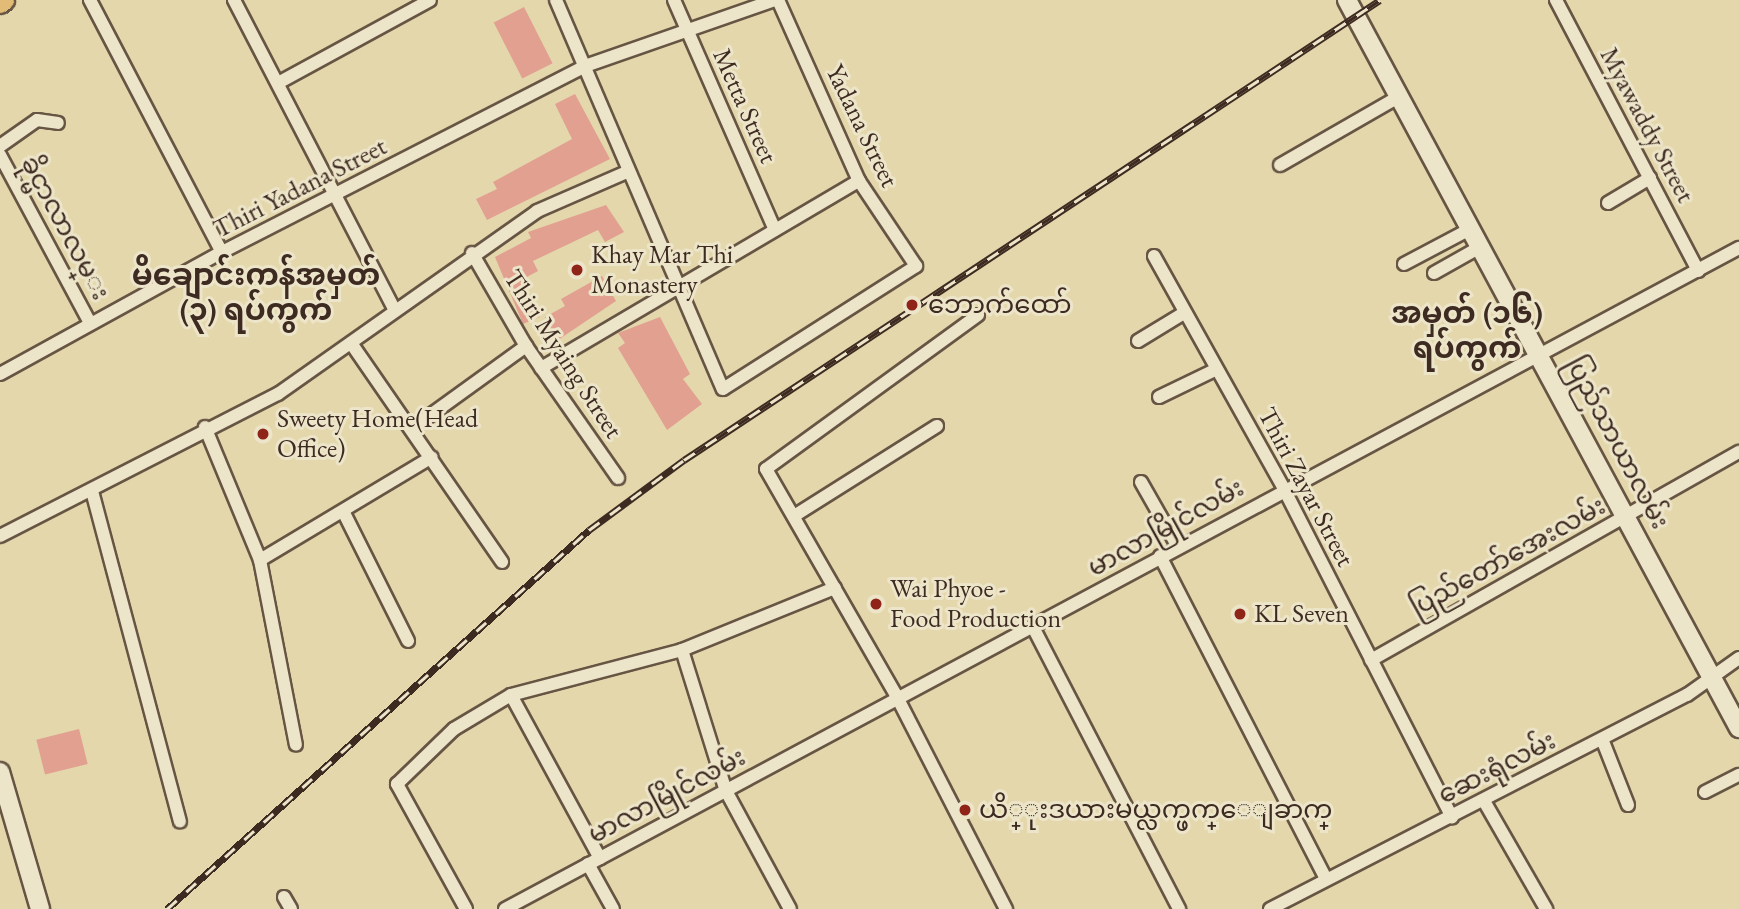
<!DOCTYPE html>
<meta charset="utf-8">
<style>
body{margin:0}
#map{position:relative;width:1739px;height:909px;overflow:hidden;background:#e4d7ac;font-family:"EB Garamond","Noto Sans Myanmar",serif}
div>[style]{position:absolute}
.building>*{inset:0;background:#e2a090;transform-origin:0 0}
.roads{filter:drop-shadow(2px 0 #675544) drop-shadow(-2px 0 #675544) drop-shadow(0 2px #675544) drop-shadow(0 -2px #675544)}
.street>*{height:12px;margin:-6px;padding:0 6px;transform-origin:6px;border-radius:6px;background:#ede5c9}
.secondary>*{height:18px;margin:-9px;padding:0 9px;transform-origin:9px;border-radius:9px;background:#ede5c9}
.primary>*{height:19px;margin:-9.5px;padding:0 9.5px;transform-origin:9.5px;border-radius:9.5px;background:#e2bc76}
.rail>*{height:7px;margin-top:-3.5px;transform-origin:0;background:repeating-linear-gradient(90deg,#ede5c9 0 13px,#3d2a21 0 26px);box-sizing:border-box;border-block:2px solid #3d2a21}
.dots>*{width:19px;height:19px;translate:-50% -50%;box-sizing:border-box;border:4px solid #ede5c9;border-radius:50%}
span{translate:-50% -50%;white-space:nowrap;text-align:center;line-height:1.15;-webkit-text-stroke:6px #ede5c9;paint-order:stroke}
.street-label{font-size:26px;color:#3d2a21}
.poi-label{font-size:26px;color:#3d2a21}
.left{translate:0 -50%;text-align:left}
.quarter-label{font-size:30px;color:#3d2a21;font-weight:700}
</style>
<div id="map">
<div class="building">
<i style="left:524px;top:7px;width:63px;height:34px;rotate:63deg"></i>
<i style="clip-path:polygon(575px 94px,610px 159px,487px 220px,476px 199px,497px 189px,493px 182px,572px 139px,555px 104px)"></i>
<i style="clip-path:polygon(606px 205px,624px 232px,605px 242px,598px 230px,533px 261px,538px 271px,523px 279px,540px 317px,523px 324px,495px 257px,531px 238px,528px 232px)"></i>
<i style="clip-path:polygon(602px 276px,616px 301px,558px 340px,545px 317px,565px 306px,561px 299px)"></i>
<i style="clip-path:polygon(660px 317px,690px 374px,683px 379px,702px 404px,667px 430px,618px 348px,625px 343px,618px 333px)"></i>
<i style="left:79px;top:729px;width:36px;height:44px;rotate:76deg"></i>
</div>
<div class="roads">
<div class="street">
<i style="left:90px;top:0;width:284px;rotate:62.4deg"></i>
<i style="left:234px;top:0;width:350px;rotate:62.6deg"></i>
<i style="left:556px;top:0;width:423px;rotate:66.8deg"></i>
<i style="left:723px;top:389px;width:229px;rotate:-32.5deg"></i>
<i style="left:916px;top:266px;width:102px;rotate:-123.8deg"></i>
<i style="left:859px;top:181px;width:198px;rotate:-114.1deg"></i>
<i style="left:674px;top:0;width:251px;rotate:66.3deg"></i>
<i style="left:1556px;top:0;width:306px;rotate:62.3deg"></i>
<i style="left:278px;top:83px;width:173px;rotate:-28.6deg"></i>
<i style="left:0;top:146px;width:45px;rotate:-35.1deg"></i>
<i style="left:37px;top:120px;width:21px;rotate:8deg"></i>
<i style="left:0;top:155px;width:191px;rotate:61.8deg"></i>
<i style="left:1280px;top:165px;width:138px;rotate:-29.9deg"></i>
<i style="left:1608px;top:203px;width:49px;rotate:-30.8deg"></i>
<i style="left:472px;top:253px;width:108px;rotate:59.9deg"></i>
<i style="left:526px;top:346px;width:161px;rotate:55.1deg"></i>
<i style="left:1154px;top:256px;width:267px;rotate:60.8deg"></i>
<i style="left:1284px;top:489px;width:369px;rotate:62.9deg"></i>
<i style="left:1404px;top:264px;width:77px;rotate:-27.9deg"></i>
<i style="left:1434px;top:273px;width:55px;rotate:-29.4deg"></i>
<i style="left:978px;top:315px;width:262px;rotate:144deg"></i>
<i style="left:766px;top:469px;width:261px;rotate:60.1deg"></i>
<i style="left:896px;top:695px;width:241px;rotate:62.8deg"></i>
<i style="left:1138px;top:341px;width:54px;rotate:-31.3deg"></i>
<i style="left:351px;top:343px;width:266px;rotate:55.4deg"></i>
<i style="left:541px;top:368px;width:369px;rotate:-30.5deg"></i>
<i style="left:0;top:374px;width:253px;rotate:-28.8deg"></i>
<i style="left:222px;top:252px;width:408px;rotate:-27.1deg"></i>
<i style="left:585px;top:66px;width:200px;rotate:-19.2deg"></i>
<i style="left:1159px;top:397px;width:64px;rotate:-25.8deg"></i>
<i style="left:205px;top:427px;width:144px;rotate:67.5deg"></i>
<i style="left:260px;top:560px;width:188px;rotate:79deg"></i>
<i style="left:411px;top:429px;width:142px;rotate:-35.8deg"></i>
<i style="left:1141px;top:482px;width:73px;rotate:60.3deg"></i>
<i style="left:92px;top:491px;width:342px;rotate:75.1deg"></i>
<i style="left:344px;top:513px;width:143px;rotate:63.4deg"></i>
<i style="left:794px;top:516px;width:169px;rotate:-32.2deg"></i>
<i style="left:0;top:536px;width:312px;rotate:-27.1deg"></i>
<i style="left:278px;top:394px;width:317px;rotate:-35.2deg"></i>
<i style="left:537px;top:211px;width:100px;rotate:-23.5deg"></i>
<i style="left:1160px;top:556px;width:363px;rotate:62.8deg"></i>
<i style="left:260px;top:560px;width:200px;rotate:-30.9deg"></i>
<i style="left:1033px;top:627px;width:318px;rotate:62.6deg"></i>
<i style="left:682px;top:650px;width:148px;rotate:72.7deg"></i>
<i style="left:726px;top:791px;width:134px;rotate:61.5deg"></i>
<i style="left:1371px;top:660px;width:423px;rotate:-29.5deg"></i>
<i style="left:511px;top:695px;width:186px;rotate:61.4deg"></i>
<i style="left:1602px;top:739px;width:71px;rotate:68.5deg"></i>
<i style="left:1705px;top:792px;width:38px;rotate:-27deg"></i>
<i style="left:1484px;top:801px;width:125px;rotate:60.1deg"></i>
<i style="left:588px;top:864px;width:51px;rotate:60.9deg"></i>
<i style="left:284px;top:897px;width:14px;rotate:60deg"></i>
<i style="left:466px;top:909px;width:143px;rotate:-118.9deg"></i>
<i style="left:397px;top:784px;width:79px;rotate:-44deg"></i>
<i style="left:454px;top:729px;width:66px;rotate:-30.8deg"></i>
<i style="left:511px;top:695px;width:177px;rotate:-14.7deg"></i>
<i style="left:682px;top:650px;width:165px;rotate:-22.1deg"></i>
<i style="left:505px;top:909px;width:1400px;rotate:-28.18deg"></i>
<i style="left:1270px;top:909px;width:469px;rotate:-27.2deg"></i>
<i style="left:1687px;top:695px;width:64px;rotate:-35.4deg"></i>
</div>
<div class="secondary">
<i style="left:1347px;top:0;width:827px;rotate:61.7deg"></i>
<i style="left:0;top:772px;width:143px;rotate:73.7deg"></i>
</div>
<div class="primary">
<i style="left:0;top:3px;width:5px;rotate:-37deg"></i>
</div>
</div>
<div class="rail">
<i style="left:167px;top:909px;width:567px;rotate:-41.93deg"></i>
<i style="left:589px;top:530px;width:118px;rotate:-36.4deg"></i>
<i style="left:684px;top:460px;width:834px;rotate:-33.46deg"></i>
</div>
<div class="dots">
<i style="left:577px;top:270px;background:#8f2418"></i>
<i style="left:912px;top:305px;background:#8f2418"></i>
<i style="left:263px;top:434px;background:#8f2418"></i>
<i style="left:876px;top:604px;background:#8f2418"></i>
<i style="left:1240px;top:614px;background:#8f2418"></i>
<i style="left:965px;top:810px;background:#8f2418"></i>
</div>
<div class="street-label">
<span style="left:745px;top:106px;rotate:66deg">Metta Street</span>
<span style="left:1647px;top:125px;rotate:62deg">Myawaddy Street</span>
<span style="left:862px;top:126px;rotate:64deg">Yadana Street</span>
<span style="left:300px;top:188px;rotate:-27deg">Thiri Yadana Street</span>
<span style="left:65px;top:228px;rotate:62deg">ခိုင္မာလာလမ္း</span>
<span style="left:563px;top:354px;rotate:57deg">Thiri Myaing Street</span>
<span style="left:1617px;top:443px;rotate:62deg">ပြည်သာယာလမ်း</span>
<span style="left:1306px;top:487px;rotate:62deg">Thiri Zayar Street</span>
<span style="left:1166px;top:528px;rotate:-29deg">မာလာမြိုင်လမ်း</span>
<span style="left:1508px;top:557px;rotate:-29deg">ပြည်တော်အေးလမ်း</span>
<span style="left:1497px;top:768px;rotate:-27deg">ဆေးရုံလမ်း</span>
<span style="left:667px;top:796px;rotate:-28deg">မာလာမြိုင်လမ်း</span>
</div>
<div class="poi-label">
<span class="left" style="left:591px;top:270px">Khay Mar Thi<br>Monastery</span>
<span class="left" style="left:928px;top:305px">ဘောက်ထော်</span>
<span class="left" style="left:277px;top:434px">Sweety Home(Head<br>Office)</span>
<span class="left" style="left:890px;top:604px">Wai Phyoe -<br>Food Production</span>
<span class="left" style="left:1254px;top:614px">KL Seven</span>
<span class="left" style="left:979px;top:810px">ယိ္ုးဒယားမယ္လက္ဖက္ေျခာက္</span>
</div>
<div class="quarter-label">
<span style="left:256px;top:292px">မိချောင်းကန်အမှတ်<br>(၃) ရပ်ကွက်</span>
<span style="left:1467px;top:330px">အမှတ် (၁၆)<br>ရပ်ကွက်</span>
</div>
</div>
